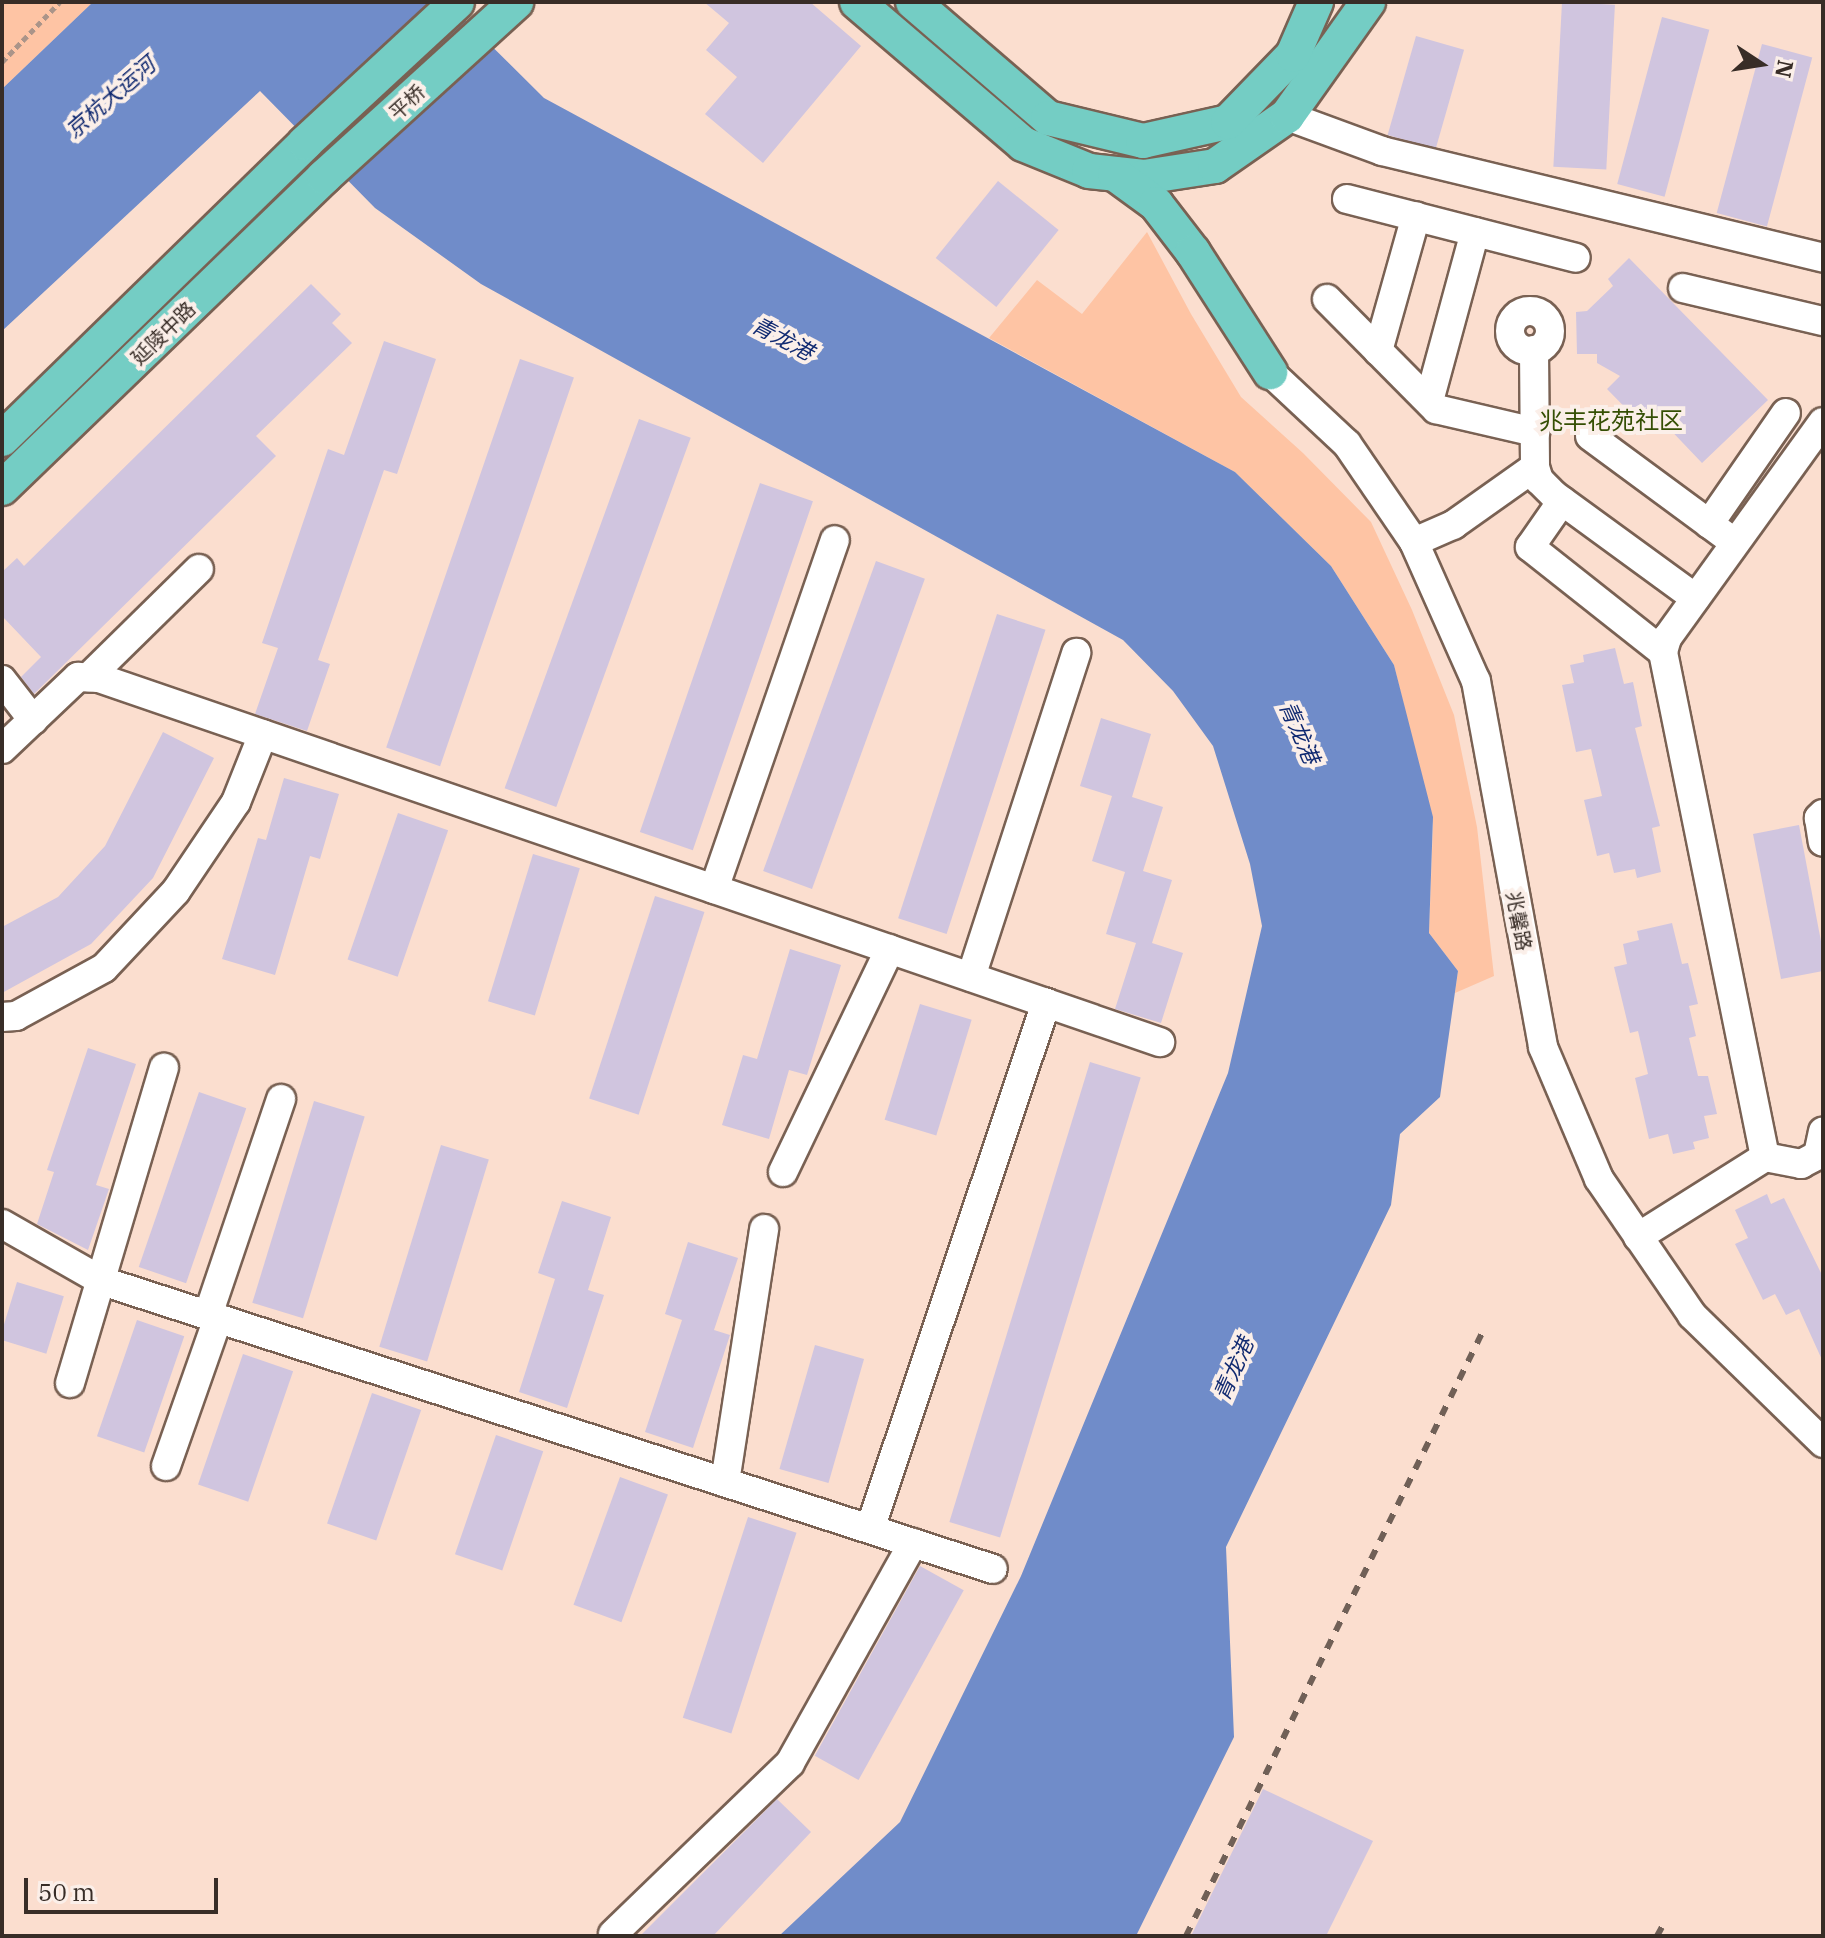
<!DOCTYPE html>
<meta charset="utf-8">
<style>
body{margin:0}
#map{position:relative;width:1825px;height:1938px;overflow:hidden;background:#fbdecf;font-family:"IBM Plex Serif","Noto Sans SC",serif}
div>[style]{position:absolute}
.green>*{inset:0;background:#fec4a4}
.water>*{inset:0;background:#708cc9}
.building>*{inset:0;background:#d0c5df;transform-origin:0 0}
.path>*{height:5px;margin-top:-2.5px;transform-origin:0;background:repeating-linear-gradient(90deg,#aa9489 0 6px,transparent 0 10px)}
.roads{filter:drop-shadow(2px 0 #796153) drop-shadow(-2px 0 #796153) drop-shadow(0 2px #796153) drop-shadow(0 -2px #796153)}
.minor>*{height:28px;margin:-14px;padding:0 14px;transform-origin:14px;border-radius:14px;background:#fff}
.minor>.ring{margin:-14px;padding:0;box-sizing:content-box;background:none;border:28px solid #fff;border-radius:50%}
.major>*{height:34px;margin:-17px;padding:0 17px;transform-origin:17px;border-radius:17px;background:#74cdc4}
.rail>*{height:6px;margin-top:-3px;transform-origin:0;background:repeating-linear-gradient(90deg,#706057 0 10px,transparent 0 20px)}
span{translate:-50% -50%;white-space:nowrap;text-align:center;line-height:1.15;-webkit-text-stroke:8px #fbefe9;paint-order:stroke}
.street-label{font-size:20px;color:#382d27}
.water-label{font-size:22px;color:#112a71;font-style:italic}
.quarter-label{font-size:24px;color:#354f04}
.frame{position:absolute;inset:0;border:4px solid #382d27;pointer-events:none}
.north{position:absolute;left:1721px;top:24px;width:80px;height:80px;-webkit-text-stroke:6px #fbefe9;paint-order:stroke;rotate:102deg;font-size:22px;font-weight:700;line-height:32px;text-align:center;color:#382d27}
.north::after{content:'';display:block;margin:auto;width:28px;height:36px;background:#382d27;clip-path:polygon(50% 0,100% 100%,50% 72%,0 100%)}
.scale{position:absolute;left:24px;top:1878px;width:194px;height:36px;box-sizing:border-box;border:4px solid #382d27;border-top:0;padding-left:10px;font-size:24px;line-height:28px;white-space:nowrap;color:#382d27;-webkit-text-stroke:6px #fbefe9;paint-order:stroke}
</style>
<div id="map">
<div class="green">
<i style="clip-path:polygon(2px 2px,93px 2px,2px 89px)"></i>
<i style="clip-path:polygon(1147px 232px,1191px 314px,1241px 397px,1303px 453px,1371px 522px,1412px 610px,1454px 715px,1477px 827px,1494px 976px,1455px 993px,1458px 971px,1429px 933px,1433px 825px,1394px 665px,1331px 566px,1235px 472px,989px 338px,1037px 280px,1082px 314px)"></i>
</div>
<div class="water">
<i style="clip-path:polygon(93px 2px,447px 2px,544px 98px,1235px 472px,1331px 566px,1394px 665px,1433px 817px,1429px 933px,1458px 971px,1440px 1097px,1400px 1134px,1391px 1205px,1226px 1547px,1234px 1737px,1136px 1936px,779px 1936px,900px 1822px,1021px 1576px,1228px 1073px,1262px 926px,1250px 864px,1213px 746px,1173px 691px,1123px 640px,481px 284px,375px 208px,260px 91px,2px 331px,2px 89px)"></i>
</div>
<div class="building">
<i style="clip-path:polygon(704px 2px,810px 2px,861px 46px,763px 163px,705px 114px,737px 77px,706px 50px,729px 23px)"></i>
<i style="left:1562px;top:2px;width:53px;height:165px;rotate:3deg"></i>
<i style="left:1662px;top:17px;width:49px;height:173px;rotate:15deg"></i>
<i style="left:1416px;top:36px;width:50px;height:103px;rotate:16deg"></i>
<i style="left:1762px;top:44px;width:52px;height:175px;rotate:15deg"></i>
<i style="left:998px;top:181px;width:78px;height:99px;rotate:39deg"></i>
<i style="clip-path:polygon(1629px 258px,1768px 400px,1702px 463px,1662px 421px,1650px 433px,1607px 389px,1620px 376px,1597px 363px,1597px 354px,1577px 354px,1576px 312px,1587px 311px,1613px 286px,1608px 279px)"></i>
<i style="clip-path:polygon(311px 284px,341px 314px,332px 323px,352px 343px,256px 436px,276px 456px,34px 694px,21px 677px,41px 657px,2px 616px,2px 572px,17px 558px,24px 566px)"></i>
<i style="clip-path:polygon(384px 341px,436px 359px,397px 474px,384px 470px,318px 660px,330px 664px,307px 731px,255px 714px,278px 648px,262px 643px,328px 449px,344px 455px)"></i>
<i style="left:520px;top:359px;width:57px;height:411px;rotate:19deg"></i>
<i style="left:639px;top:419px;width:55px;height:393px;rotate:20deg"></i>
<i style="left:760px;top:483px;width:56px;height:369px;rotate:19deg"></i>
<i style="left:876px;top:561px;width:52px;height:330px;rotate:20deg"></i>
<i style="left:997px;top:614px;width:51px;height:320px;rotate:18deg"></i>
<i style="clip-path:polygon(1615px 648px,1624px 684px,1633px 682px,1642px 726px,1635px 728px,1660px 826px,1652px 828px,1661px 872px,1637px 878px,1635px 869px,1614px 873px,1609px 853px,1597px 856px,1584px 800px,1602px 796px,1591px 749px,1576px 752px,1562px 685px,1574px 683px,1570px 665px,1584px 662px,1583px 655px)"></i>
<i style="clip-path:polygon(1101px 718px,1151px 734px,1132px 797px,1163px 807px,1143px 871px,1172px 880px,1152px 943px,1183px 953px,1161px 1023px,1115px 1009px,1136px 943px,1106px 934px,1125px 872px,1092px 861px,1112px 796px,1080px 786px)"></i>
<i style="clip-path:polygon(163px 732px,214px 758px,153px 878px,91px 944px,2px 993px,2px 927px,58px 897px,105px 846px)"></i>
<i style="clip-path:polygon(284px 778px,339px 794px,320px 859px,310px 856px,275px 975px,222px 959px,258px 838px,266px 840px)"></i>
<i style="left:398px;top:813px;width:53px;height:155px;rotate:19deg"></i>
<i style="clip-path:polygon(1799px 825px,1823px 952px,1823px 971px,1781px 979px,1753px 834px)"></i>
<i style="left:533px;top:854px;width:49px;height:154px;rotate:17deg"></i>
<i style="left:655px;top:896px;width:52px;height:213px;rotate:18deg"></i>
<i style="clip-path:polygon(1672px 923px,1682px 964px,1688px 963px,1698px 1004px,1689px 1006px,1696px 1036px,1689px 1038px,1698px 1076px,1708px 1076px,1717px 1114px,1704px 1116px,1709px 1138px,1693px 1142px,1695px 1149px,1673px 1154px,1668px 1134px,1649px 1139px,1635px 1078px,1648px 1074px,1638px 1031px,1630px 1033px,1614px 967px,1627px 964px,1623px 944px,1639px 940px,1637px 931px)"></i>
<i style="clip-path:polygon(790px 949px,841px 965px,807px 1075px,789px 1070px,769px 1139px,722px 1125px,743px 1055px,757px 1059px)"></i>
<i style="left:920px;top:1004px;width:54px;height:121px;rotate:17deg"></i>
<i style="clip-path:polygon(88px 1048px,136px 1064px,96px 1185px,109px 1189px,88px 1250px,37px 1224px,54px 1172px,47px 1170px)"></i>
<i style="left:1090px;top:1062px;width:53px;height:481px;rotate:17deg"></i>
<i style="left:199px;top:1092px;width:50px;height:185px;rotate:19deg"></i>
<i style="left:314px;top:1101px;width:53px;height:211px;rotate:17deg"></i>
<i style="left:441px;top:1145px;width:50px;height:211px;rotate:17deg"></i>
<i style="clip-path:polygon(1767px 1194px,1771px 1204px,1784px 1198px,1823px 1277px,1823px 1362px,1799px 1309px,1786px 1315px,1775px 1294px,1763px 1300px,1735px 1244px,1748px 1238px,1735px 1210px)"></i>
<i style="clip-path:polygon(562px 1201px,611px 1217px,588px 1290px,604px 1295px,567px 1408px,519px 1392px,555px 1279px,538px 1273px)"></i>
<i style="clip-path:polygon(688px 1242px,738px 1258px,714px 1330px,730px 1335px,693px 1448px,645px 1432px,682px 1320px,665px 1314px)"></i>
<i style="left:17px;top:1282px;width:49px;height:60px;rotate:17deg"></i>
<i style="left:137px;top:1320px;width:50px;height:123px;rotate:19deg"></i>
<i style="left:815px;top:1345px;width:51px;height:129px;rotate:16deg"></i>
<i style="left:243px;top:1354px;width:53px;height:138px;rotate:19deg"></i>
<i style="left:372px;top:1393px;width:52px;height:138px;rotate:19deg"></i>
<i style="left:496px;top:1435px;width:50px;height:126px;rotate:19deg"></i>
<i style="left:620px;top:1477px;width:51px;height:136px;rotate:20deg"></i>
<i style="left:748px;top:1517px;width:51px;height:211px;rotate:18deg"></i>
<i style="left:920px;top:1566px;width:50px;height:217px;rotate:29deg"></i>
<i style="clip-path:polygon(1263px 1789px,1373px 1841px,1326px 1936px,1191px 1936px)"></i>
<i style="clip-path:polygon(777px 1799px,811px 1832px,713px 1936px,640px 1936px)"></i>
</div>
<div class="path">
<i style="left:2px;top:62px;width:83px;rotate:-46deg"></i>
</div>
<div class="roads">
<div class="minor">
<i style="left:1287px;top:116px;width:101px;rotate:20.2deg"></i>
<i style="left:1382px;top:151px;width:454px;rotate:13.6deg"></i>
<i style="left:1347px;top:199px;width:236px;rotate:14.4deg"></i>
<i style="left:1683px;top:288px;width:144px;rotate:13.3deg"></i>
<i style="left:1327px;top:299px;width:155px;rotate:45.3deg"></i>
<i style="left:1436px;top:409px;width:102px;rotate:13.1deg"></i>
<i class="ring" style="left:1510px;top:311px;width:12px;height:12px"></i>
<i style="left:1534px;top:350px;width:117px;rotate:89.5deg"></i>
<i style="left:1535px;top:467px;width:14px;rotate:73deg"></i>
<i style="left:1539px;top:480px;width:21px;rotate:45deg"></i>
<i style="left:1554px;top:495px;width:175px;rotate:36.1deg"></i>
<i style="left:1378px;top:351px;width:140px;rotate:-74.3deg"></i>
<i style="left:1270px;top:372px;width:105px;rotate:43.1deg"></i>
<i style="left:1347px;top:444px;width:119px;rotate:55.6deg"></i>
<i style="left:1414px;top:542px;width:152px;rotate:66deg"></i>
<i style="left:1476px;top:681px;width:372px;rotate:79.6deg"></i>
<i style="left:1543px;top:1047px;width:143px;rotate:67deg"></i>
<i style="left:1599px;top:1179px;width:165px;rotate:55.6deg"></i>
<i style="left:1692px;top:1315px;width:183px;rotate:44.3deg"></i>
<i style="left:1429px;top:401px;width:175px;rotate:-74.8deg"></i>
<i style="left:1590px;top:436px;width:180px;rotate:36.4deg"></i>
<i style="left:1562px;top:501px;width:56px;rotate:124.8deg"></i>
<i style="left:1530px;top:547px;width:169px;rotate:38.3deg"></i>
<i style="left:1709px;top:524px;width:135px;rotate:-55.3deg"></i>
<i style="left:1414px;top:542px;width:43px;rotate:-23.6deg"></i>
<i style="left:1453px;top:525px;width:100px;rotate:-35.3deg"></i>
<i style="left:89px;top:677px;width:154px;rotate:-44.5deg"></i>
<i style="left:2px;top:680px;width:51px;rotate:52.2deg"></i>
<i style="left:2px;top:749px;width:105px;rotate:-43.5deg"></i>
<i style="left:78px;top:677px;width:21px;rotate:3deg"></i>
<i style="left:99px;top:678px;width:1122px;rotate:18.94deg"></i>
<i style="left:1823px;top:814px;width:6px;rotate:135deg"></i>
<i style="left:1819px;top:818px;width:24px;rotate:81deg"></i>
<i style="left:714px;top:889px;width:369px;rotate:-70.9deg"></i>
<i style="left:971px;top:977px;width:341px;rotate:-72deg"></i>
<i style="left:2px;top:1017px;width:14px;rotate:-4deg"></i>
<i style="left:16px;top:1016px;width:100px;rotate:-28.6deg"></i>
<i style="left:104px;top:968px;width:105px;rotate:-46.9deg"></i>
<i style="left:176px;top:891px;width:107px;rotate:-56deg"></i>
<i style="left:236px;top:802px;width:73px;rotate:-68.3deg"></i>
<i style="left:1765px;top:1157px;width:515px;rotate:-101.42deg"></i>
<i style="left:1663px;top:652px;width:15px;rotate:-74deg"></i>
<i style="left:1667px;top:638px;width:266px;rotate:-54.2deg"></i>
<i style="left:783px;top:1172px;width:247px;rotate:-64.4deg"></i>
<i style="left:2px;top:1224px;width:115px;rotate:29.7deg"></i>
<i style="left:102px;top:1281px;width:936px;rotate:17.91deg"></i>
<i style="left:1638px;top:1237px;width:150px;rotate:-32.2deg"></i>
<i style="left:1765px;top:1157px;width:37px;rotate:11deg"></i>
<i style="left:1801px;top:1164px;width:19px;rotate:-28deg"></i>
<i style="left:1818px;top:1155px;width:24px;rotate:-78deg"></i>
<i style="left:208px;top:1315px;width:228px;rotate:-71.3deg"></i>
<i style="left:70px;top:1383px;width:329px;rotate:-73.4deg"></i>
<i style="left:166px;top:1466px;width:157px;rotate:-70.6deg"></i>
<i style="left:725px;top:1482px;width:256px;rotate:-81.2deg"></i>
<i style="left:870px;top:1529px;width:555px;rotate:-71.5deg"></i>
<i style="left:613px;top:1934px;width:246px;rotate:-44deg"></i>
<i style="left:790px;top:1763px;width:252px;rotate:-60.8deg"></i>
</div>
<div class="major">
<i style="left:857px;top:2px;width:218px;rotate:40.5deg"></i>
<i style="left:1023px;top:144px;width:71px;rotate:22.2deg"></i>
<i style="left:1089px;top:171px;width:55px;rotate:6.2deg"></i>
<i style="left:1144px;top:177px;width:72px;rotate:-8.8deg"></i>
<i style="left:1215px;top:166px;width:88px;rotate:-34.8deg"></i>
<i style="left:1287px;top:116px;width:140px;rotate:-54.6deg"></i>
<i style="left:913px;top:2px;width:178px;rotate:40.7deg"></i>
<i style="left:1048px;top:118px;width:98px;rotate:13.6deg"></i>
<i style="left:1143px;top:141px;width:87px;rotate:-12.6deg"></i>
<i style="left:1228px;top:122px;width:93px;rotate:-45.9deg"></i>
<i style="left:1293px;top:55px;width:58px;rotate:-66.5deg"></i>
<i style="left:1115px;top:174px;width:51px;rotate:36.2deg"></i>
<i style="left:1156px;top:204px;width:61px;rotate:52.4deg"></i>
<i style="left:1193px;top:252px;width:143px;rotate:57.3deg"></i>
<i style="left:2px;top:439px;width:424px;rotate:-44.3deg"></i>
<i style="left:305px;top:143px;width:207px;rotate:-42.8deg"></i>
<i style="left:2px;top:488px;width:448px;rotate:-44deg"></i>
<i style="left:324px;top:177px;width:260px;rotate:-42.3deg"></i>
</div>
</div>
<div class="rail">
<i style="left:1186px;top:1936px;width:676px;rotate:-63.85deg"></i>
<i style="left:1657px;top:1936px;width:10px;rotate:-61deg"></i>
</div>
<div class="street-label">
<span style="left:407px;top:102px;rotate:-42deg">平桥</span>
<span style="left:163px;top:333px;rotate:-44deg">延陵中路</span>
<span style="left:1519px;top:921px;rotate:79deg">兆馨路</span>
</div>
<div class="water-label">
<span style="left:110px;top:97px;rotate:-41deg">京杭大运河</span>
<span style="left:783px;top:338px;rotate:28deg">青龙港</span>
<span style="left:1300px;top:732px;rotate:66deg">青龙港</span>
<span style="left:1233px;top:1369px;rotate:-66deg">青龙港</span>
</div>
<div class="quarter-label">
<span style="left:1611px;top:421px">兆丰花苑社区</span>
</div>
<div class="frame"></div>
<div class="north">N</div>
<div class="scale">50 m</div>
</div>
